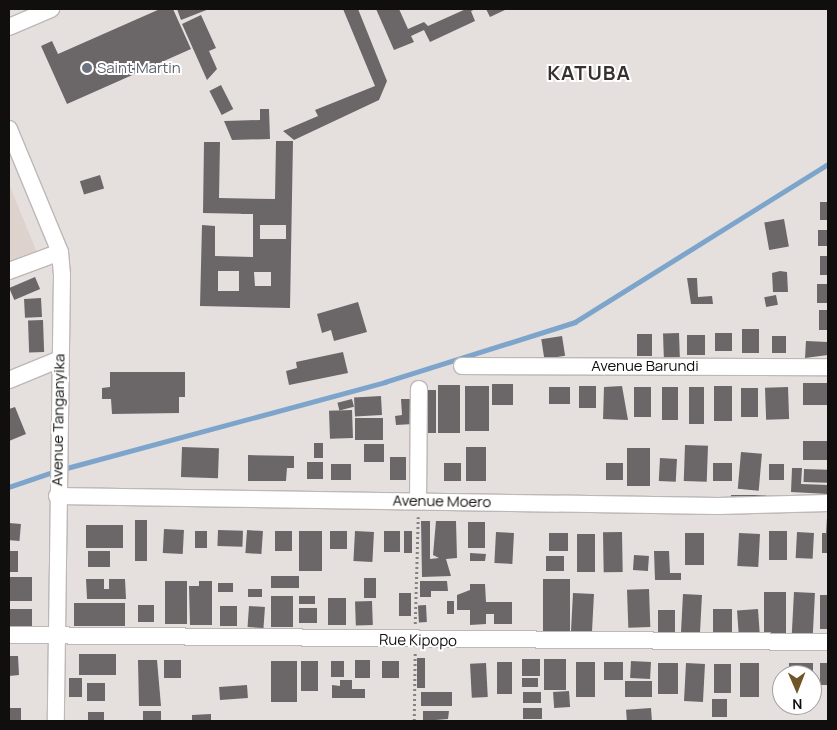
<!DOCTYPE html>
<style>
body{margin:0}
#map{position:relative;width:837px;height:730px;overflow:hidden;background:#e5e0de;font-family:Manrope,sans-serif}
div>[style]{position:absolute}
.built>*{inset:0;background:#ded2cc}
.stream>*{height:4.5px;margin:-2.25px;padding:0 2.25px;transform-origin:2.25px;border-radius:2.25px;background:#7da5cb}
.building>*{inset:0;background:#6b6668;transform-origin:0 0}
.path>*{height:2.5px;margin-top:-1.25px;transform-origin:0;background:repeating-linear-gradient(90deg,#84817f 0 2.5px,transparent 0 5px)}
.roads{filter:drop-shadow(1px 0 #bdb8b6) drop-shadow(-1px 0 #bdb8b6) drop-shadow(0 1px #bdb8b6) drop-shadow(0 -1px #bdb8b6)}
.minor>*{height:16px;margin:-8px;padding:0 8px;transform-origin:8px;border-radius:8px;background:#fff}
.dots>*{width:14px;height:14px;translate:-50% -50%;box-sizing:border-box;border:2px solid #fff;border-radius:50%}
span{translate:-50% -50%;white-space:nowrap;text-align:center;line-height:1.15;-webkit-text-stroke:4px #fff;paint-order:stroke}
.worship-label{font-size:15px;color:#5b616d}
.left{translate:0 -50%;text-align:left}
.street-label{font-size:15px;color:#110f0e}
.district-label{font-size:20px;color:#363231;font-weight:700;letter-spacing:1px}
.frame{position:absolute;inset:0;border:10px solid #110f0e;pointer-events:none}
.north{position:absolute;left:772px;top:665px;width:50px;height:50px;box-sizing:border-box;background:#fff;border:1px solid #a09f9f;border-radius:50%;rotate:179deg;font-size:14px;font-weight:700;line-height:20px;text-align:center;color:#110f0e}
.north::after{content:'';display:block;margin:auto;width:18px;height:22px;background:#6f5527;clip-path:polygon(50% 0,100% 100%,50% 72%,0 100%)}
</style>
<div id="map">
<div class="built">
<i style="clip-path:polygon(9px 184px,38px 255px,9px 266px)"></i>
</div>
<div class="stream">
<i style="left:63px;top:469px;width:334px;rotate:-15.1deg"></i>
<i style="left:385px;top:382px;width:199px;rotate:-17.5deg"></i>
<i style="left:575px;top:322px;width:298px;rotate:-32deg"></i>
<i style="left:9px;top:487px;width:50px;rotate:-18.8deg"></i>
</div>
<div class="building">
<i style="clip-path:polygon(160px 9px,173px 9px,191px 49px,67px 104px,41px 46px,52px 41px,58px 54px)"></i>
<i style="clip-path:polygon(177px 9px,209px 9px,181px 20px)"></i>
<i style="clip-path:polygon(343px 9px,358px 9px,387px 81px,379px 100px,294px 140px,283px 131px,318px 116px,315px 110px,375px 86px)"></i>
<i style="clip-path:polygon(376px 9px,399px 9px,408px 29px,424px 22px,428px 26px,466px 9px,476px 9px,471px 11px,475px 21px,430px 42px,424px 30px,411px 36px,414px 42px,394px 50px)"></i>
<i style="clip-path:polygon(486px 9px,507px 9px,490px 17px)"></i>
<i style="clip-path:polygon(201px 15px,216px 48px,209px 51px,217px 69px,207px 80px,182px 24px)"></i>
<i style="left:221px;top:85px;width:27px;height:13px;rotate:63deg"></i>
<i style="clip-path:polygon(260px 109px,269px 109px,270px 139px,232px 140px,224px 121px,260px 120px)"></i>
<i style="clip-path:polygon(evenodd,276px 141px,293px 141px,290px 308px,200px 306px,202px 225px,215px 226px,215px 256px,253px 257px,253px 214px,203px 213px,204px 142px,220px 142px,219px 198px,275px 199px,276px 141px,260px 225px,286px 225px,286px 239px,260px 239px,260px 225px,276px 141px,218px 271px,239px 271px,239px 291px,218px 291px,218px 271px,276px 141px,254px 272px,271px 272px,271px 286px,255px 286px,254px 272px)"></i>
<i style="left:100px;top:175px;width:14px;height:21px;rotate:73deg"></i>
<i style="left:820px;top:202px;width:8px;height:18px"></i>
<i style="left:784px;top:219px;width:28px;height:20px;rotate:80deg"></i>
<i style="left:818px;top:230px;width:10px;height:16px"></i>
<i style="left:820px;top:256px;width:8px;height:19px"></i>
<i style="clip-path:polygon(780px 271px,787px 272px,788px 292px,773px 292px,772px 273px)"></i>
<i style="left:35px;top:277px;width:13px;height:28px;rotate:67deg"></i>
<i style="clip-path:polygon(687px 278px,697px 278px,698px 297px,712px 296px,713px 304px,691px 304px)"></i>
<i style="left:828px;top:284px;width:19px;height:11px;rotate:90deg"></i>
<i style="left:776px;top:295px;width:10px;height:12px;rotate:79deg"></i>
<i style="left:41px;top:298px;width:19px;height:17px;rotate:87deg"></i>
<i style="clip-path:polygon(358px 302px,367px 332px,334px 341px,331px 330px,322px 333px,317px 314px)"></i>
<i style="left:819px;top:310px;width:9px;height:20px"></i>
<i style="left:43px;top:320px;width:32px;height:15px;rotate:88deg"></i>
<i style="left:742px;top:329px;width:17px;height:24px"></i>
<i style="left:679px;top:333px;width:24px;height:16px;rotate:88deg"></i>
<i style="left:732px;top:333px;width:18px;height:17px;rotate:90deg"></i>
<i style="left:637px;top:334px;width:15px;height:22px"></i>
<i style="left:687px;top:335px;width:18px;height:20px"></i>
<i style="left:562px;top:336px;width:20px;height:21px;rotate:81deg"></i>
<i style="left:772px;top:336px;width:14px;height:17px"></i>
<i style="clip-path:polygon(806px 341px,828px 342px,828px 355px,805px 358px)"></i>
<i style="clip-path:polygon(343px 352px,348px 373px,289px 385px,286px 371px,297px 368px,296px 362px)"></i>
<i style="clip-path:polygon(110px 372px,185px 372px,185px 397px,179px 397px,179px 413px,112px 414px,111px 399px,102px 399px,102px 388px,110px 387px)"></i>
<i style="left:803px;top:383px;width:25px;height:22px"></i>
<i style="left:492px;top:384px;width:21px;height:21px"></i>
<i style="left:438px;top:385px;width:22px;height:48px"></i>
<i style="left:465px;top:386px;width:24px;height:45px"></i>
<i style="left:596px;top:386px;width:22px;height:17px;rotate:90deg"></i>
<i style="clip-path:polygon(622px 386px,628px 420px,603px 419px,604px 387px)"></i>
<i style="left:714px;top:386px;width:18px;height:35px"></i>
<i style="left:549px;top:387px;width:21px;height:17px"></i>
<i style="left:634px;top:387px;width:17px;height:30px"></i>
<i style="left:662px;top:387px;width:16px;height:33px"></i>
<i style="left:689px;top:387px;width:15px;height:37px"></i>
<i style="left:788px;top:387px;width:32px;height:23px;rotate:88deg"></i>
<i style="left:741px;top:388px;width:17px;height:29px"></i>
<i style="left:427px;top:390px;width:9px;height:43px"></i>
<i style="left:381px;top:396px;width:19px;height:27px;rotate:87deg"></i>
<i style="left:352px;top:399px;width:8px;height:15px;rotate:76deg"></i>
<i style="clip-path:polygon(401px 399px,412px 399px,413px 424px,396px 425px,395px 416px,402px 415px)"></i>
<i style="clip-path:polygon(15px 407px,26px 434px,9px 441px,9px 409px)"></i>
<i style="left:352px;top:410px;width:28px;height:23px;rotate:88deg"></i>
<i style="left:383px;top:418px;width:22px;height:28px;rotate:90deg"></i>
<i style="left:828px;top:441px;width:19px;height:25px;rotate:90deg"></i>
<i style="left:314px;top:443px;width:9px;height:15px"></i>
<i style="left:364px;top:444px;width:20px;height:18px"></i>
<i style="left:685px;top:445px;width:23px;height:36px;rotate:2deg"></i>
<i style="left:182px;top:447px;width:37px;height:30px;rotate:2deg"></i>
<i style="left:466px;top:447px;width:20px;height:34px"></i>
<i style="left:650px;top:448px;width:38px;height:23px;rotate:90deg"></i>
<i style="left:741px;top:452px;width:21px;height:37px;rotate:5deg"></i>
<i style="clip-path:polygon(248px 455px,294px 456px,294px 468px,287px 468px,286px 481px,248px 481px)"></i>
<i style="left:406px;top:457px;width:23px;height:16px;rotate:90deg"></i>
<i style="left:660px;top:458px;width:17px;height:23px;rotate:3deg"></i>
<i style="left:307px;top:462px;width:16px;height:17px"></i>
<i style="left:444px;top:463px;width:17px;height:18px"></i>
<i style="left:606px;top:463px;width:17px;height:17px"></i>
<i style="left:713px;top:463px;width:19px;height:18px"></i>
<i style="left:331px;top:464px;width:20px;height:16px"></i>
<i style="left:784px;top:464px;width:16px;height:15px;rotate:90deg"></i>
<i style="clip-path:polygon(792px 468px,802px 468px,801px 484px,828px 485px,828px 494px,791px 492px)"></i>
<i style="left:804px;top:469px;width:24px;height:13px;rotate:2deg"></i>
<i style="left:731px;top:495px;width:35px;height:10px"></i>
<i style="clip-path:polygon(826px 517px,828px 553px,822px 553px,822px 533px,826px 533px)"></i>
<i style="left:135px;top:520px;width:12px;height:41px"></i>
<i style="clip-path:polygon(421px 521px,430px 521px,430px 559px,439px 558px,433px 555px,436px 521px,456px 521px,457px 558px,446px 559px,451px 576px,422px 577px)"></i>
<i style="left:468px;top:522px;width:17px;height:26px"></i>
<i style="left:9px;top:523px;width:12px;height:17px;rotate:5deg"></i>
<i style="left:86px;top:525px;width:37px;height:23px"></i>
<i style="left:164px;top:529px;width:20px;height:24px;rotate:3deg"></i>
<i style="left:218px;top:530px;width:25px;height:16px;rotate:2deg"></i>
<i style="left:247px;top:530px;width:16px;height:23px;rotate:4deg"></i>
<i style="left:195px;top:531px;width:12px;height:17px"></i>
<i style="left:275px;top:531px;width:17px;height:20px"></i>
<i style="left:322px;top:531px;width:40px;height:23px;rotate:90deg"></i>
<i style="left:347px;top:531px;width:18px;height:17px;rotate:90deg"></i>
<i style="left:355px;top:531px;width:19px;height:30px;rotate:3deg"></i>
<i style="left:384px;top:531px;width:16px;height:21px"></i>
<i style="left:404px;top:531px;width:8px;height:22px"></i>
<i style="left:769px;top:531px;width:18px;height:29px"></i>
<i style="left:496px;top:532px;width:18px;height:31px;rotate:3deg"></i>
<i style="left:622px;top:532px;width:40px;height:19px;rotate:89deg"></i>
<i style="left:797px;top:532px;width:17px;height:26px;rotate:3deg"></i>
<i style="left:549px;top:533px;width:19px;height:18px"></i>
<i style="left:685px;top:533px;width:19px;height:32px"></i>
<i style="left:739px;top:533px;width:21px;height:33px;rotate:3deg"></i>
<i style="left:577px;top:534px;width:18px;height:38px"></i>
<i style="left:9px;top:551px;width:9px;height:21px"></i>
<i style="left:110px;top:551px;width:16px;height:22px;rotate:90deg"></i>
<i style="clip-path:polygon(654px 551px,669px 551px,670px 573px,681px 573px,681px 580px,655px 580px)"></i>
<i style="clip-path:polygon(470px 553px,486px 554px,485px 561px,470px 561px)"></i>
<i style="left:634px;top:555px;width:15px;height:15px;rotate:4deg"></i>
<i style="left:546px;top:556px;width:18px;height:15px"></i>
<i style="left:271px;top:576px;width:28px;height:12px"></i>
<i style="left:9px;top:577px;width:23px;height:24px"></i>
<i style="left:364px;top:578px;width:12px;height:20px"></i>
<i style="clip-path:polygon(86px 579px,104px 579px,104px 589px,109px 589px,109px 579px,125px 579px,126px 599px,87px 599px)"></i>
<i style="left:543px;top:579px;width:27px;height:54px"></i>
<i style="left:165px;top:581px;width:22px;height:43px"></i>
<i style="clip-path:polygon(199px 581px,212px 581px,212px 625px,190px 625px,189px 586px,199px 586px)"></i>
<i style="clip-path:polygon(420px 581px,447px 581px,448px 591px,431px 591px,431px 597px,420px 597px)"></i>
<i style="left:218px;top:583px;width:15px;height:9px"></i>
<i style="clip-path:polygon(470px 584px,485px 584px,486px 602px,512px 602px,512px 624px,494px 624px,494px 614px,486px 614px,486px 624px,470px 625px,470px 610px,457px 610px,457px 595px,470px 590px)"></i>
<i style="left:248px;top:589px;width:14px;height:8px"></i>
<i style="left:649px;top:589px;width:38px;height:22px;rotate:88deg"></i>
<i style="left:764px;top:592px;width:22px;height:44px"></i>
<i style="left:794px;top:592px;width:21px;height:43px;rotate:3deg"></i>
<i style="left:399px;top:593px;width:12px;height:23px"></i>
<i style="left:573px;top:593px;width:21px;height:38px;rotate:3deg"></i>
<i style="left:683px;top:594px;width:19px;height:39px;rotate:3deg"></i>
<i style="left:820px;top:595px;width:8px;height:34px"></i>
<i style="left:271px;top:596px;width:22px;height:31px"></i>
<i style="left:299px;top:596px;width:16px;height:8px"></i>
<i style="left:328px;top:598px;width:18px;height:27px"></i>
<i style="left:372px;top:601px;width:24px;height:17px;rotate:88deg"></i>
<i style="left:447px;top:601px;width:7px;height:13px"></i>
<i style="left:74px;top:603px;width:51px;height:23px"></i>
<i style="left:138px;top:605px;width:16px;height:17px"></i>
<i style="left:426px;top:605px;width:17px;height:8px;rotate:87deg"></i>
<i style="left:220px;top:606px;width:17px;height:20px"></i>
<i style="left:249px;top:606px;width:16px;height:21px;rotate:4deg"></i>
<i style="left:299px;top:608px;width:18px;height:15px"></i>
<i style="left:9px;top:609px;width:23px;height:19px"></i>
<i style="left:713px;top:609px;width:19px;height:29px"></i>
<i style="left:758px;top:609px;width:26px;height:21px;rotate:86deg"></i>
<i style="left:658px;top:610px;width:17px;height:22px"></i>
<i style="left:79px;top:654px;width:37px;height:21px"></i>
<i style="clip-path:polygon(9px 656px,18px 656px,19px 675px,9px 676px)"></i>
<i style="left:417px;top:658px;width:8px;height:30px"></i>
<i style="left:522px;top:659px;width:18px;height:17px"></i>
<i style="left:544px;top:659px;width:22px;height:31px"></i>
<i style="clip-path:polygon(138px 660px,157px 660px,161px 706px,139px 706px)"></i>
<i style="left:164px;top:660px;width:17px;height:18px"></i>
<i style="left:355px;top:660px;width:15px;height:18px"></i>
<i style="left:271px;top:661px;width:26px;height:41px"></i>
<i style="left:301px;top:661px;width:17px;height:30px"></i>
<i style="left:331px;top:661px;width:13px;height:16px"></i>
<i style="left:382px;top:661px;width:17px;height:17px"></i>
<i style="left:631px;top:661px;width:20px;height:17px;rotate:3deg"></i>
<i style="left:512px;top:662px;width:32px;height:15px;rotate:90deg"></i>
<i style="left:576px;top:662px;width:19px;height:35px"></i>
<i style="left:623px;top:662px;width:18px;height:19px;rotate:90deg"></i>
<i style="left:486px;top:663px;width:34px;height:16px;rotate:87deg"></i>
<i style="left:658px;top:663px;width:20px;height:31px"></i>
<i style="left:686px;top:663px;width:19px;height:38px;rotate:3deg"></i>
<i style="left:740px;top:663px;width:19px;height:34px"></i>
<i style="left:789px;top:663px;width:24px;height:12px"></i>
<i style="left:820px;top:663px;width:8px;height:22px"></i>
<i style="left:714px;top:664px;width:17px;height:29px"></i>
<i style="left:69px;top:678px;width:13px;height:19px"></i>
<i style="left:522px;top:678px;width:16px;height:9px"></i>
<i style="clip-path:polygon(340px 680px,352px 680px,352px 689px,365px 689px,365px 698px,332px 698px,332px 685px,340px 686px)"></i>
<i style="left:652px;top:681px;width:16px;height:27px;rotate:90deg"></i>
<i style="left:87px;top:683px;width:18px;height:18px"></i>
<i style="left:247px;top:685px;width:13px;height:28px;rotate:86deg"></i>
<i style="left:569px;top:691px;width:16px;height:16px;rotate:86deg"></i>
<i style="left:452px;top:692px;width:14px;height:31px;rotate:90deg"></i>
<i style="left:523px;top:692px;width:18px;height:11px"></i>
<i style="left:712px;top:699px;width:15px;height:18px"></i>
<i style="left:9px;top:708px;width:12px;height:13px"></i>
<i style="left:523px;top:708px;width:19px;height:11px"></i>
<i style="left:651px;top:708px;width:13px;height:25px;rotate:86deg"></i>
<i style="left:143px;top:711px;width:18px;height:10px"></i>
<i style="clip-path:polygon(423px 711px,449px 711px,448px 719px,423px 721px)"></i>
<i style="left:88px;top:712px;width:16px;height:9px"></i>
<i style="clip-path:polygon(211px 714px,211px 721px,192px 721px,192px 715px)"></i>
</div>
<div class="path">
<i style="left:415px;top:624px;width:107px;rotate:-88.4deg"></i>
<i style="left:414px;top:721px;width:69px;rotate:-89.2deg"></i>
</div>
<div class="roads">
<div class="minor">
<i style="left:9px;top:27px;width:46px;rotate:-23.2deg"></i>
<i style="left:9px;top:129px;width:133px;rotate:67.5deg"></i>
<i style="left:60px;top:252px;width:23px;rotate:85deg"></i>
<i style="left:62px;top:275px;width:446px;rotate:90.8deg"></i>
<i style="left:9px;top:271px;width:54px;rotate:-20.4deg"></i>
<i style="left:462px;top:366px;width:366px;rotate:0.2deg"></i>
<i style="left:9px;top:380px;width:55px;rotate:-22.4deg"></i>
<i style="left:57px;top:496px;width:661px;rotate:0.87deg"></i>
<i style="left:718px;top:506px;width:110px;rotate:-1.6deg"></i>
<i style="left:418px;top:501px;width:112px;rotate:-89.5deg"></i>
<i style="left:9px;top:635px;width:819px;rotate:0.49deg"></i>
</div>
</div>
<div class="dots">
<i style="left:87px;top:68px;background:#6b7280"></i>
</div>
<div class="worship-label">
<span class="left" style="left:97px;top:68px">Saint Martin</span>
</div>
<div class="street-label">
<span style="left:645px;top:366px">Avenue Barundi</span>
<span style="left:58px;top:420px;rotate:-89deg">Avenue Tanganyika</span>
<span style="left:442px;top:501px;rotate:1deg">Avenue Moero</span>
<span style="left:418px;top:640px;rotate:1deg">Rue Kipopo</span>
</div>
<div class="district-label">
<span style="left:589px;top:72px">KATUBA</span>
</div>
<div class="frame"></div>
<div class="north">N</div>
</div>
